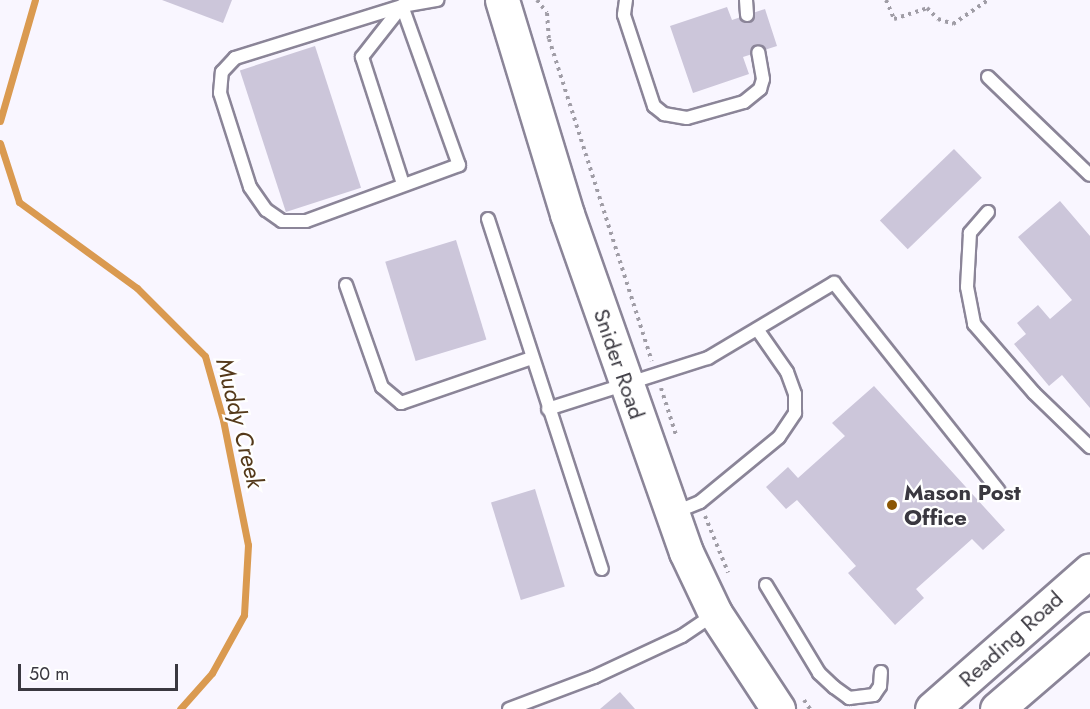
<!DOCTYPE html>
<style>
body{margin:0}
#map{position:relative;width:1090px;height:709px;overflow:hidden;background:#f9f6ff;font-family:Jost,sans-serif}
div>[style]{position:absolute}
.stream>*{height:7px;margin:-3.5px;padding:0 3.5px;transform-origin:3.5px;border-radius:3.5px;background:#da9a50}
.building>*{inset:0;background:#ccc6da;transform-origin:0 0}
.path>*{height:4px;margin-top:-2px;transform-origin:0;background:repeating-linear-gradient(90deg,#a09da6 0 3px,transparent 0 7.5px)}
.roads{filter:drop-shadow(2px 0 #8b8598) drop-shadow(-2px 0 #8b8598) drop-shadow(0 2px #8b8598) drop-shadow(0 -2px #8b8598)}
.lane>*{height:12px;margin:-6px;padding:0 6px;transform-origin:6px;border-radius:6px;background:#fff}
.secondary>*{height:33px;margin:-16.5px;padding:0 16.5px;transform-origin:16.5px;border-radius:16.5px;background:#fff}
.primary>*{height:33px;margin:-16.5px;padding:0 16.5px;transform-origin:16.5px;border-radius:16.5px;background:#fff}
.dots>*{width:16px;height:16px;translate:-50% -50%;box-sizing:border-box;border:3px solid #fff;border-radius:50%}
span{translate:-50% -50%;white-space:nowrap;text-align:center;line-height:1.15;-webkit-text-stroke:4.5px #fff;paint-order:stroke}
.street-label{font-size:22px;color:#3a3840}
.poi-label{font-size:22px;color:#3a3840;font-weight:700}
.left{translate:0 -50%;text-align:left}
.water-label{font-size:24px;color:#54391a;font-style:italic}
.scale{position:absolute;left:18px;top:664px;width:160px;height:27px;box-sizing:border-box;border:3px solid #3a3840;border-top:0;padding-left:8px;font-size:18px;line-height:21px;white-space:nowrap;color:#3a3840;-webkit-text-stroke:4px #fff;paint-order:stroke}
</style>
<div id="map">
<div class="stream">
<i style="left:0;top:121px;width:126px;rotate:-73.9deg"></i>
<i style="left:0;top:143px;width:62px;rotate:72.1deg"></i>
<i style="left:19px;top:202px;width:146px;rotate:36.1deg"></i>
<i style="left:137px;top:288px;width:96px;rotate:45deg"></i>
<i style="left:205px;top:356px;width:66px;rotate:74.3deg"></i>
<i style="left:223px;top:420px;width:127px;rotate:78.7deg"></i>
<i style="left:248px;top:545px;width:70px;rotate:93.3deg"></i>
<i style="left:244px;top:615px;width:66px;rotate:118.9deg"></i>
<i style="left:212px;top:673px;width:48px;rotate:131.6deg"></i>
</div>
<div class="building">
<i style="clip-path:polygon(162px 0,232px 0,223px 23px)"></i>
<i style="clip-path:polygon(727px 7px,732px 20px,765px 9px,777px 46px,743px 57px,749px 74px,693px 93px,670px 26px)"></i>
<i style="left:315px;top:46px;width:149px;height:79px;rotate:72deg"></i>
<i style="left:954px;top:149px;width:40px;height:103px;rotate:46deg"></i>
<i style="clip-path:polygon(1060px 201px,1090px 236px,1090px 408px,1062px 375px,1049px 386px,1014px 344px,1026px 334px,1017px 323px,1038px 305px,1050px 319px,1072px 300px,1018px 237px)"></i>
<i style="left:456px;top:240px;width:104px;height:74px;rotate:73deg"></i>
<i style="clip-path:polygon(874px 386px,1005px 530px,983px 550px,972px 539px,916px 589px,924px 598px,895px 625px,848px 573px,856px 566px,797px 500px,786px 509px,766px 487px,788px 467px,798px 478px,845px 436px,832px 423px)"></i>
<i style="left:535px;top:489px;width:102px;height:46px;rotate:73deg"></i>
<i style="clip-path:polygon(620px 692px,635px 709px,600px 709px)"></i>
</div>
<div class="path">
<i style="left:537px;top:0;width:16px;rotate:52deg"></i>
<i style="left:547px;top:13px;width:26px;rotate:86deg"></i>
<i style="left:549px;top:39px;width:338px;rotate:72.3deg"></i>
<i style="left:886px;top:0;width:21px;rotate:67deg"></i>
<i style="left:894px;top:19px;width:35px;rotate:-18deg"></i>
<i style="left:927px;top:8px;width:16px;rotate:45deg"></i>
<i style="left:938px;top:19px;width:16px;rotate:18deg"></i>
<i style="left:953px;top:24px;width:42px;rotate:-34.4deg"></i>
<i style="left:661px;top:388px;width:49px;rotate:72.3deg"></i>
<i style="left:705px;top:516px;width:61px;rotate:67.7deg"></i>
<i style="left:804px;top:700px;width:11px;rotate:56deg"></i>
</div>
<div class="roads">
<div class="lane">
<i style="left:626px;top:0;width:15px;rotate:98deg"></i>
<i style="left:624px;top:15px;width:96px;rotate:71.8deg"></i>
<i style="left:654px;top:106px;width:13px;rotate:39deg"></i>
<i style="left:664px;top:114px;width:23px;rotate:10deg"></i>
<i style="left:687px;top:118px;width:59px;rotate:-15.7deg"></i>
<i style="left:744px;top:102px;width:21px;rotate:-39deg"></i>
<i style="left:760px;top:89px;width:10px;rotate:-73deg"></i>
<i style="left:763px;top:79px;width:27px;rotate:-100deg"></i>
<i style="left:746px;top:0;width:15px;rotate:86deg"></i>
<i style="left:402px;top:6px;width:169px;rotate:70.3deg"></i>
<i style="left:459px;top:165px;width:163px;rotate:159.9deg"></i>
<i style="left:306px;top:221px;width:24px;rotate:180deg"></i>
<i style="left:282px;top:221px;width:19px;rotate:-145deg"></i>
<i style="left:266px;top:210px;width:28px;rotate:-125deg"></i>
<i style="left:250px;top:187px;width:99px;rotate:-107.7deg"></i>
<i style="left:220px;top:93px;width:21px;rotate:-85deg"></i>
<i style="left:222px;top:72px;width:19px;rotate:-47deg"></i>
<i style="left:235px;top:58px;width:175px;rotate:-17.3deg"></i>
<i style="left:402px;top:6px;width:36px;rotate:-10deg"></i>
<i style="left:402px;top:6px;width:65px;rotate:128.1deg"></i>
<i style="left:362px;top:57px;width:133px;rotate:72.1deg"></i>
<i style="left:988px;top:77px;width:141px;rotate:43.9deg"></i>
<i style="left:988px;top:212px;width:28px;rotate:131deg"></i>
<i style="left:970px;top:233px;width:54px;rotate:93.2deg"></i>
<i style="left:967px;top:287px;width:38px;rotate:79deg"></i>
<i style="left:974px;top:324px;width:91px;rotate:49deg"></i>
<i style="left:1034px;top:393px;width:78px;rotate:44deg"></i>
<i style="left:488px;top:219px;width:368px;rotate:72deg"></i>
<i style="left:346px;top:285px;width:108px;rotate:70.6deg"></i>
<i style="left:382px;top:387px;width:25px;rotate:40deg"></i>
<i style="left:401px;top:403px;width:139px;rotate:-19deg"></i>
<i style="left:548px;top:409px;width:168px;rotate:-17.7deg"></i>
<i style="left:708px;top:358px;width:147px;rotate:-30.8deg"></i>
<i style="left:834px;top:283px;width:265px;rotate:51.6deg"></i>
<i style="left:673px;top:513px;width:29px;rotate:-22deg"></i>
<i style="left:700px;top:502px;width:102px;rotate:-39.4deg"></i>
<i style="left:779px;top:437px;width:29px;rotate:-56deg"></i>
<i style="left:795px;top:413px;width:19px;rotate:-90deg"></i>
<i style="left:795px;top:394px;width:23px;rotate:-110deg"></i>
<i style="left:787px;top:372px;width:52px;rotate:-124.9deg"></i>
<i style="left:766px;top:585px;width:103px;rotate:58.9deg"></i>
<i style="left:819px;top:673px;width:21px;rotate:43deg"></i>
<i style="left:834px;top:687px;width:19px;rotate:36deg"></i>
<i style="left:849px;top:698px;width:25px;rotate:-7deg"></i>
<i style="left:874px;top:695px;width:11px;rotate:-56deg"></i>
<i style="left:880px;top:686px;width:14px;rotate:-86deg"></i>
<i style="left:509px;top:709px;width:91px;rotate:-20.6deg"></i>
<i style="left:594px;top:677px;width:97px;rotate:-25deg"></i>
<i style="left:682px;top:636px;width:37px;rotate:-34deg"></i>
</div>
<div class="secondary">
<i style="left:502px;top:0;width:224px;rotate:73.1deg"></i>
<i style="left:567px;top:214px;width:358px;rotate:70.6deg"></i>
<i style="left:686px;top:552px;width:68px;rotate:64.6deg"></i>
<i style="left:715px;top:613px;width:115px;rotate:56.7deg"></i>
</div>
<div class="primary">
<i style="left:932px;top:709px;width:210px;rotate:-41.3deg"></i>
<i style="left:997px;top:709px;width:123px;rotate:-40.7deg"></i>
</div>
</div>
<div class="dots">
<i style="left:892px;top:505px;background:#8b5604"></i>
</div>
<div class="street-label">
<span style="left:619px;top:364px;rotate:71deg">Snider Road</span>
<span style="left:1011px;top:639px;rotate:-42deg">Reading Road</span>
</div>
<div class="poi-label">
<span class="left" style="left:904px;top:505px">Mason Post<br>Office</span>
</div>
<div class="water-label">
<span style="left:240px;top:423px;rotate:76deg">Muddy Creek</span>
</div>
<div class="scale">50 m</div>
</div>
